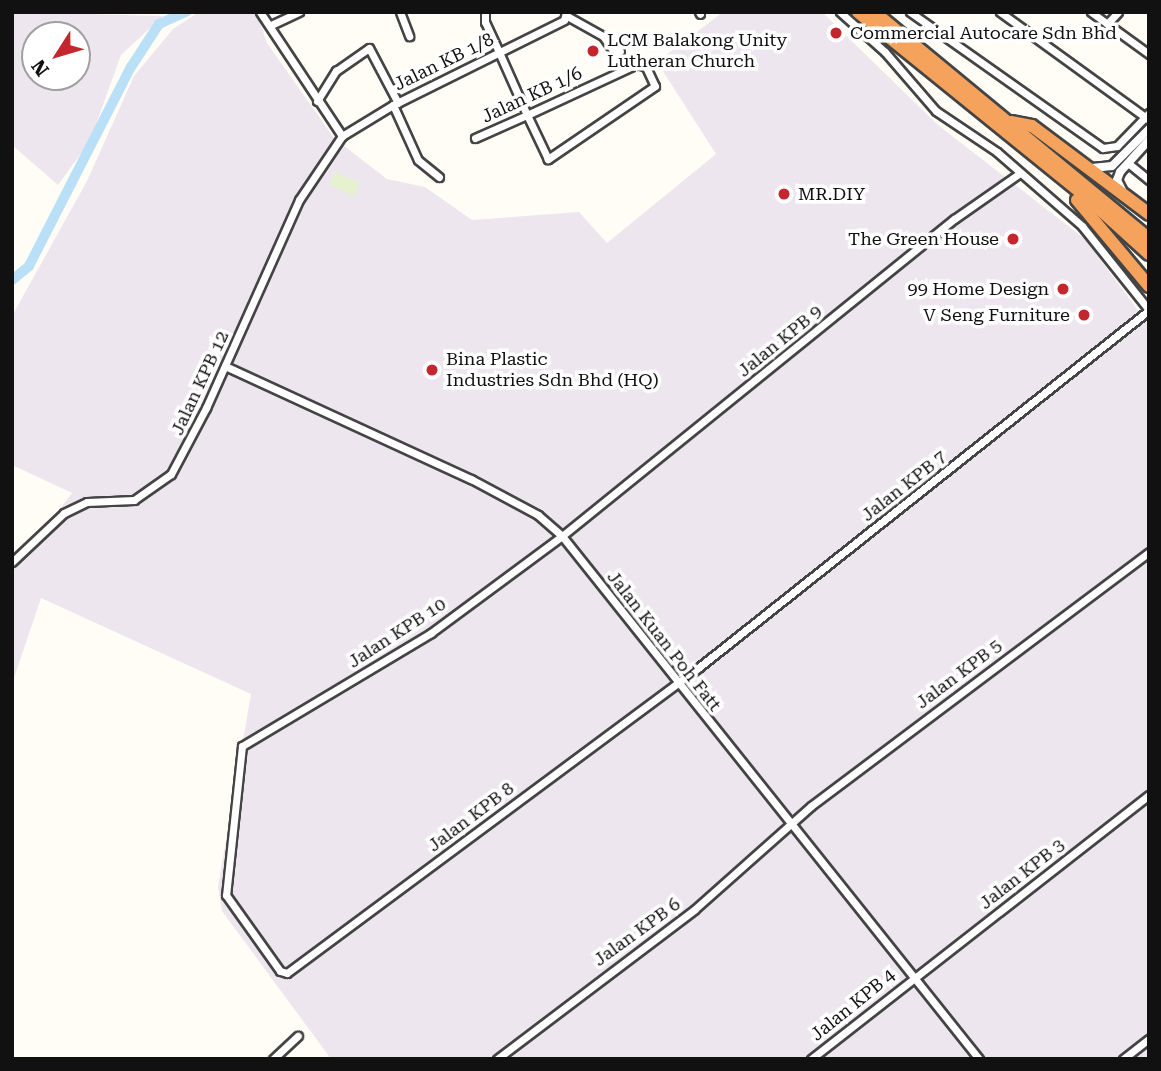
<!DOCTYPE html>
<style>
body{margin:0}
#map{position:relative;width:1161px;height:1071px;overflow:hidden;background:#fffdf5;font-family:"Roboto Serif",serif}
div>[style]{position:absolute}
.industrial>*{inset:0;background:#eee6ef}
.pitch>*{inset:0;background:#e6f2cf;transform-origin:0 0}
.river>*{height:10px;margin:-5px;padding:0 5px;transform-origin:5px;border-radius:5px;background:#b9e0f7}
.roads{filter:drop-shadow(2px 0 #444) drop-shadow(-2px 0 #444) drop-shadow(0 2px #444) drop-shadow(0 -2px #444)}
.minor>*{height:7px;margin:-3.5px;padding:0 3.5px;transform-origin:3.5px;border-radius:3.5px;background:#fff}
.tertiary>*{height:8px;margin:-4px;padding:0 4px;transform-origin:4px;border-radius:4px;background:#fff}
.motorway>*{height:12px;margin:-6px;padding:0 6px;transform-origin:6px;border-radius:6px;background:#f5a25d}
.dots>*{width:19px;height:19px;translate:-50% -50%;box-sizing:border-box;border:4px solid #fff;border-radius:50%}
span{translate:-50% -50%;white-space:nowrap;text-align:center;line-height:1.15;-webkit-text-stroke:7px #fff;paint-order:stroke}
.poi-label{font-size:18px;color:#111}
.left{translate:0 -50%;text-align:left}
.right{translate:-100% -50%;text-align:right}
.street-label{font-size:18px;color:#111}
.frame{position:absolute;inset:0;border:14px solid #111;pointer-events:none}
.north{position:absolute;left:21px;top:21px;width:70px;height:70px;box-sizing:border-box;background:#fff;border:2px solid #a0a0a0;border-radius:50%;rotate:233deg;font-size:19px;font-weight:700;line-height:28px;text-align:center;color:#111}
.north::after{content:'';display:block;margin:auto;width:24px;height:32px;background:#c4262e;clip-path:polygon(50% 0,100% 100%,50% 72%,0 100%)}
</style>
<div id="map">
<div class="industrial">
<i style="clip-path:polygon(evenodd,12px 12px,163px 16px,121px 55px,90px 141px,58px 185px,12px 145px,12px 12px,35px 35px,77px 35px,77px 77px,35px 77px,35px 35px)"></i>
<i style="clip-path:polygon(199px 12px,256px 12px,267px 43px,334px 138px,387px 179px,425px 187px,472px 220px,579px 212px,607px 243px,716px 154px,657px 62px,723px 12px,822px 12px,938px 125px,1085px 239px,1149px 325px,1149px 1059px,331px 1059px,222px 911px,218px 887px,251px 694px,41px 598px,12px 684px,12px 572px,72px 493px,12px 465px,12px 316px,87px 181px,134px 76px,173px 29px)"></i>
</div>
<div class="pitch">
<i style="left:335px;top:172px;width:27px;height:14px;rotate:24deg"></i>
</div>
<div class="river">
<i style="left:12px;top:280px;width:22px;rotate:-39deg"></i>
<i style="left:29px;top:266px;width:224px;rotate:-62.9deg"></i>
<i style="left:131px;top:67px;width:51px;rotate:-56.9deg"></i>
<i style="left:159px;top:24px;width:30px;rotate:-24deg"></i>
</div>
<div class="roads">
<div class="minor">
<i style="left:260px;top:12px;width:149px;rotate:56.5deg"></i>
<i style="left:400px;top:12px;width:26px;rotate:69deg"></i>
<i style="left:699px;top:12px;width:2px;rotate:63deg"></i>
<i style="left:840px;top:12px;width:60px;rotate:41.6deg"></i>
<i style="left:885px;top:52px;width:78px;rotate:49.2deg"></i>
<i style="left:936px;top:111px;width:73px;rotate:33.9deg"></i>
<i style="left:997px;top:152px;width:113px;rotate:41deg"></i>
<i style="left:1082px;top:226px;width:107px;rotate:51.4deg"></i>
<i style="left:910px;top:12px;width:236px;rotate:35.2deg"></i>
<i style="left:1103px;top:148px;width:14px;rotate:-8deg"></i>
<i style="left:1117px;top:146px;width:46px;rotate:-45.9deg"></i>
<i style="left:1000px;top:12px;width:183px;rotate:35.9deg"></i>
<i style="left:1091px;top:12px;width:72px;rotate:35.9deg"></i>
<i style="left:567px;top:16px;width:41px;rotate:29.1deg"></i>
<i style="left:603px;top:36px;width:19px;rotate:55deg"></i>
<i style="left:614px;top:52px;width:6px;rotate:-9deg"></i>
<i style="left:1107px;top:24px;width:16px;rotate:-47deg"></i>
<i style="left:271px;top:25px;width:31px;rotate:-25deg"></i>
<i style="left:317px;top:101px;width:36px;rotate:-58deg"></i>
<i style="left:336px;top:71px;width:40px;rotate:-34.9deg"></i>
<i style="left:369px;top:48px;width:62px;rotate:62.2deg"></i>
<i style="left:393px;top:105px;width:60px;rotate:65.6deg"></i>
<i style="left:418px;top:160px;width:27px;rotate:39deg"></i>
<i style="left:475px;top:138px;width:57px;rotate:-23.9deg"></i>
<i style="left:527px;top:115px;width:121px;rotate:-24.9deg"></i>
<i style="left:637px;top:64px;width:9px;rotate:18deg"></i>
<i style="left:646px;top:67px;width:21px;rotate:65deg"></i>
<i style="left:655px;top:86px;width:130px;rotate:145.7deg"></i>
<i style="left:548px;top:159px;width:49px;rotate:-115.5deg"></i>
<i style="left:527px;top:115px;width:69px;rotate:-114deg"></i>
<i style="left:499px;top:52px;width:33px;rotate:-115deg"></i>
<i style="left:485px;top:22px;width:10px;rotate:-90deg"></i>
<i style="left:1128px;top:163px;width:27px;rotate:39deg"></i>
<i style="left:1020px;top:173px;width:80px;rotate:145.1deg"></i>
<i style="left:954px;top:219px;width:504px;rotate:141.04deg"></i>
<i style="left:562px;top:536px;width:163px;rotate:143.5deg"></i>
<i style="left:431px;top:633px;width:220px;rotate:149.1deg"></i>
<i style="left:242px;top:746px;width:150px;rotate:96.1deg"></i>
<i style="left:226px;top:895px;width:93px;rotate:54.6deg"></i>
<i style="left:280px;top:971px;width:7px;rotate:16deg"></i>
<i style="left:287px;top:973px;width:512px;rotate:-36.58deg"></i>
<i style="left:698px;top:668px;width:576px;rotate:-38.44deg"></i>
<i style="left:225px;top:366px;width:271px;rotate:24.7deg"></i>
<i style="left:471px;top:479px;width:76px;rotate:28.2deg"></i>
<i style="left:538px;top:515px;width:32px;rotate:41deg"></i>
<i style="left:562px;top:536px;width:669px;rotate:51.43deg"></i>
<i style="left:12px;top:562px;width:71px;rotate:-43.3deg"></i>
<i style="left:64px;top:513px;width:25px;rotate:-26deg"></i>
<i style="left:87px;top:502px;width:47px;rotate:-2.4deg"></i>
<i style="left:134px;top:500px;width:45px;rotate:-35.1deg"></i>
<i style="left:171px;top:474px;width:75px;rotate:-62.1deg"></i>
<i style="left:206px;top:408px;width:228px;rotate:-65.9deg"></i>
<i style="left:299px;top:200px;width:77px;rotate:-56.1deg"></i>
<i style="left:342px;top:136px;width:60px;rotate:-31.3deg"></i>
<i style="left:393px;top:105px;width:191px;rotate:-26.4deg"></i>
<i style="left:564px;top:20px;width:8px;rotate:-76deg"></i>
<i style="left:273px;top:1059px;width:34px;rotate:-43deg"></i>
<i style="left:497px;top:1059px;width:248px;rotate:-37.1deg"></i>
<i style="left:695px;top:909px;width:155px;rotate:-41.6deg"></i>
<i style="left:811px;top:806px;width:423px;rotate:-36.9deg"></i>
<i style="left:811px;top:1059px;width:429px;rotate:-38deg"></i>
<i style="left:1123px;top:1059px;width:33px;rotate:-38deg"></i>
</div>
<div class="tertiary">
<i style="left:1092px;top:168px;width:20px;rotate:-6deg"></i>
<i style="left:1112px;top:166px;width:52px;rotate:-45deg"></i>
<i style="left:1122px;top:190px;width:11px;rotate:-117deg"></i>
<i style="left:1117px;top:180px;width:9px;rotate:-69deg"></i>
<i style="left:1120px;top:172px;width:43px;rotate:-47.8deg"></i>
</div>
<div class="motorway">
<i style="left:858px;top:12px;width:292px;rotate:39deg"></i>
<i style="left:1085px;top:196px;width:86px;rotate:42.2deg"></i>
<i style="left:874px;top:12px;width:357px;rotate:39.5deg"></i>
<i style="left:1011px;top:122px;width:21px;rotate:11deg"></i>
<i style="left:1032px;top:126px;width:146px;rotate:36.9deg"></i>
<i style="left:1077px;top:200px;width:112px;rotate:50.1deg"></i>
</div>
</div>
<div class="dots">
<i style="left:836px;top:33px;background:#c4262e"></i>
<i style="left:593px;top:51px;background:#c4262e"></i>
<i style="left:784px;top:194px;background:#c4262e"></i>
<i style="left:1013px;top:239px;background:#c4262e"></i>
<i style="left:1063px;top:289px;background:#c4262e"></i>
<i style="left:1084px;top:315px;background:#c4262e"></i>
<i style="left:432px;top:370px;background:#c4262e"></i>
</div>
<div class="poi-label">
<span class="left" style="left:850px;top:33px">Commercial Autocare Sdn Bhd</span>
<span class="left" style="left:607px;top:51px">LCM Balakong Unity<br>Lutheran Church</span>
<span class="left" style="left:798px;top:194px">MR.DIY</span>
<span class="right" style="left:999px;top:239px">The Green House</span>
<span class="right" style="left:1049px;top:289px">99 Home Design</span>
<span class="right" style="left:1070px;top:315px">V Seng Furniture</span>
<span class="left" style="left:446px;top:370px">Bina Plastic<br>Industries Sdn Bhd (HQ)</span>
</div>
<div class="street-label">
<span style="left:444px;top:62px;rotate:-26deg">Jalan KB 1/8</span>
<span style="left:532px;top:95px;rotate:-25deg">Jalan KB 1/6</span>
<span style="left:780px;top:341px;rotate:-39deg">Jalan KPB 9</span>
<span style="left:200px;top:383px;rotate:-65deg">Jalan KPB 12</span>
<span style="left:904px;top:486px;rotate:-38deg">Jalan KPB 7</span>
<span style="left:397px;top:633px;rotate:-33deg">Jalan KPB 10</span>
<span style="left:664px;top:641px;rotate:52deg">Jalan Kuan Poh Fatt</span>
<span style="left:959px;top:674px;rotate:-37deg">Jalan KPB 5</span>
<span style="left:471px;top:817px;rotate:-37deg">Jalan KPB 8</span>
<span style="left:1022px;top:874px;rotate:-38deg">Jalan KPB 3</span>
<span style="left:637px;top:932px;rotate:-36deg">Jalan KPB 6</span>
<span style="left:853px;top:1005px;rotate:-39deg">Jalan KPB 4</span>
</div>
<div class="frame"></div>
<div class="north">N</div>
</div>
